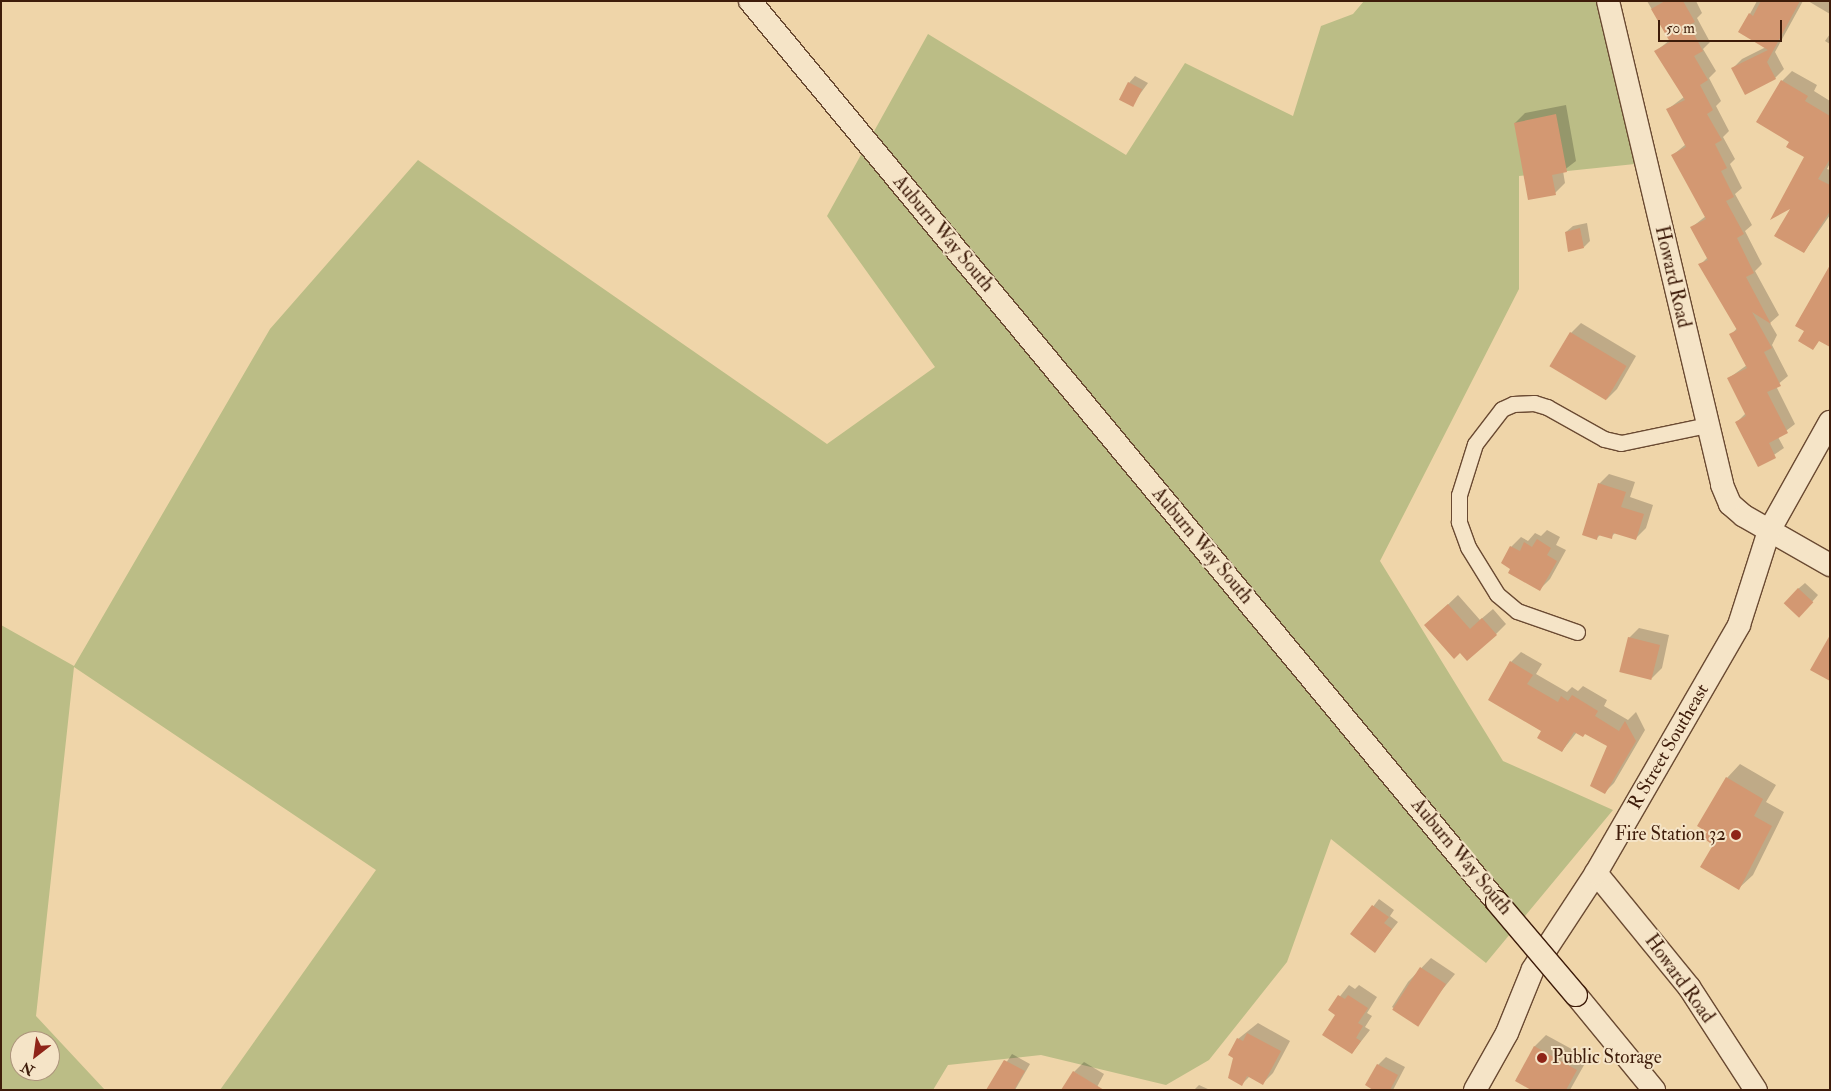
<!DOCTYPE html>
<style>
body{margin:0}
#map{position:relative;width:1831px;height:1091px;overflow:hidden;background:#efd5a9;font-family:"IM FELL Double Pica",serif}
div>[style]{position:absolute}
.green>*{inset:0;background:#bbbd86}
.shadow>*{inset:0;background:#0003}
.building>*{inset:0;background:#d39872;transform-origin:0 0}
.roads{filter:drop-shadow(1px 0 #6a4a32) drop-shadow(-1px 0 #6a4a32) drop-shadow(0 1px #6a4a32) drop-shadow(0 -1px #6a4a32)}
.street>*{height:15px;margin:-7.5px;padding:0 7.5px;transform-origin:7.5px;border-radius:7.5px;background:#f5e4c7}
.secondary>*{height:22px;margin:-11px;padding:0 11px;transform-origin:11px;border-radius:11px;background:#f5e4c7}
.bridges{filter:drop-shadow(1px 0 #3e1c0a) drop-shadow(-1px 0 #3e1c0a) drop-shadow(0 1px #3e1c0a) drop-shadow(0 -1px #3e1c0a)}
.secondary-bridge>*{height:22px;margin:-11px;padding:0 11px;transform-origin:11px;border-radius:11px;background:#f5e4c7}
.dots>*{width:14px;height:14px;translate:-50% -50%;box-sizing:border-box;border:2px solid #f5e4c7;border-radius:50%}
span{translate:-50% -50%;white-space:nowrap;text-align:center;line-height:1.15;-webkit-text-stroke:4px #f5e4c7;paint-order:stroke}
.street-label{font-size:19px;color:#3e1c0a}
.poi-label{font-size:19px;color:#3e1c0a}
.right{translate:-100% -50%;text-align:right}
.left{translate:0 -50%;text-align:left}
.frame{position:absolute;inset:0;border:2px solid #3e1c0a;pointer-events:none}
.north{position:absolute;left:10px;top:1031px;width:50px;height:50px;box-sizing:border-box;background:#f5e4c7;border:1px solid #ac947b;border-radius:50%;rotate:210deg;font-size:14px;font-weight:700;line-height:20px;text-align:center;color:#3e1c0a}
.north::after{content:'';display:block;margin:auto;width:18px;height:22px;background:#8f2418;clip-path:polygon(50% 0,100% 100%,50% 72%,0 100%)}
.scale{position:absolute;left:1658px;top:20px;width:124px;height:22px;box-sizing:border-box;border:2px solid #3e1c0a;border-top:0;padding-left:6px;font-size:15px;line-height:18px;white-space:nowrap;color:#3e1c0a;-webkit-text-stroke:4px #f5e4c7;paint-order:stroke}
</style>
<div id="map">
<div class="green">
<i style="clip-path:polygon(evenodd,1364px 1px,1598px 1px,1635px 164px,1519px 176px,1519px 289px,1380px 561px,1503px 761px,1613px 810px,1486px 963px,1331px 839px,1287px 962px,1209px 1060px,1166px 1085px,1041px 1055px,948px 1065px,933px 1090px,220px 1090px,376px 870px,74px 667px,36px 1016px,105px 1090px,1px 1090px,1px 625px,74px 666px,270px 329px,418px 160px,827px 444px,935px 367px,827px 216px,928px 34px,1126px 155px,1185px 63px,1293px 116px,1321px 26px,1353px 14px,1364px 1px,20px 1041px,50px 1041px,50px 1071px,20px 1071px,20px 1041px)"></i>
</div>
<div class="shadow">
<i style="clip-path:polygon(1647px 1px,1696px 1px,1702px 13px,1697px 18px,1710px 42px,1703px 49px,1716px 71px,1709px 78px,1721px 101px,1716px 106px,1729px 131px,1723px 137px,1735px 159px,1730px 164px,1742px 188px,1735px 194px,1752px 225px,1745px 231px,1762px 264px,1755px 271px,1779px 315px,1770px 323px,1777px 335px,1772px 345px,1788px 376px,1776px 386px,1795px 424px,1778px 437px,1784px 448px,1759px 465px,1736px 423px,1746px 413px,1729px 378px,1747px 365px,1731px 335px,1737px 328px,1700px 265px,1708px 257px,1692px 227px,1706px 216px,1673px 155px,1686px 144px,1668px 109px,1684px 97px,1656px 51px,1670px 40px)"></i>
<i style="clip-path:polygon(1757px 1px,1803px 1px,1775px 52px,1784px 69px,1775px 78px,1733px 68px,1742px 59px,1766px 47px,1740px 32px)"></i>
<i style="clip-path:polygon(1808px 1px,1830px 1px,1830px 14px)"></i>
<i style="clip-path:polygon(1830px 34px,1830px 44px,1825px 41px)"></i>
<i style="clip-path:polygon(1792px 71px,1817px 85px,1814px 91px,1830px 101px,1830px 163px,1827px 169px,1830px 170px,1830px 215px,1804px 252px,1793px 206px,1805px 156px,1791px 142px,1758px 122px,1782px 81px)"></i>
<i style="clip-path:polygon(1135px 76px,1148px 83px,1132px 105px,1129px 83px)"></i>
<i style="clip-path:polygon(1566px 105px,1576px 161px,1563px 171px,1565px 183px,1555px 193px,1515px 123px,1525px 113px)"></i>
<i style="clip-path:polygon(1587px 223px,1590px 241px,1584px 247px,1566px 232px,1573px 226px)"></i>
<i style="clip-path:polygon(1581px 323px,1636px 356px,1617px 389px,1607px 399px,1571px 333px)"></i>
<i style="clip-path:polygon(1609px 474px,1635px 482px,1630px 497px,1653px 505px,1646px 528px,1636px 538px,1616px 532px,1611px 537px,1601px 534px,1596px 539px,1599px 484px)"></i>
<i style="clip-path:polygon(1547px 530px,1560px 537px,1556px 545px,1566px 550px,1550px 579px,1540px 589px,1512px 568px,1511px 547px,1521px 537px,1528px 541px,1535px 533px,1541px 536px)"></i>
<i style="clip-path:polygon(1805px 583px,1818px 595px,1806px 609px,1798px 589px)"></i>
<i style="clip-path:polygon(1458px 595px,1480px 620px,1493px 609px,1506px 624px,1496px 634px,1460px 652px,1436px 616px)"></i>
<i style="clip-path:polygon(1639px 628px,1669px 635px,1662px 668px,1652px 678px,1629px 638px)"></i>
<i style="clip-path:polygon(1521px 652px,1542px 664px,1536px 674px,1567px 692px,1572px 687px,1578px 691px,1583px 686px,1607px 700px,1604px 706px,1628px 720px,1636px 712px,1645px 730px,1614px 783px,1604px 793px,1609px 746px,1586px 733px,1577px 732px,1562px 751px,1543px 731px,1511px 662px)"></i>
<i style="clip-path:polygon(1740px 764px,1776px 785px,1766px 802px,1784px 812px,1753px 875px,1739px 888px,1708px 831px,1727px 778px)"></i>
<i style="clip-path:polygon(1379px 899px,1394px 910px,1390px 916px,1398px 922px,1375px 951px,1352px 934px)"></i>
<i style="clip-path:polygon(1431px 958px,1455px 974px,1415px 1023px,1392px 1007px,1408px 982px)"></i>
<i style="clip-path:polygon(1349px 985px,1355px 989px,1359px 985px,1377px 997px,1367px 1013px,1372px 1016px,1365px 1027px,1370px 1030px,1352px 1053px,1337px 1014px,1330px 1009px)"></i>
<i style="clip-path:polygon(1258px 1023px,1290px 1041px,1273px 1073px,1263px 1083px,1250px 1076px,1242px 1084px,1238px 1039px)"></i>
<i style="clip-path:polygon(1546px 1035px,1588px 1058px,1570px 1090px,1533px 1090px,1516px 1080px,1535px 1046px)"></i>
<i style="clip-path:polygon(1012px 1054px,1030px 1064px,1015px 1090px,988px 1090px)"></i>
<i style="clip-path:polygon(1386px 1057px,1405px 1067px,1393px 1090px,1375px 1090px,1378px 1065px)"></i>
<i style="clip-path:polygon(1084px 1062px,1104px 1074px,1097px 1087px,1074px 1072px)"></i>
<i style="clip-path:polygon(1199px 1085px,1210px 1090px,1194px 1090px)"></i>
</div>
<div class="building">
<i style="clip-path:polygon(1665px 1px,1683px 1px,1695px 22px,1689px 25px,1703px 51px,1694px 56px,1708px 80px,1700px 85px,1713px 110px,1707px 114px,1722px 140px,1715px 144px,1727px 168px,1721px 171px,1734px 197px,1726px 201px,1744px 234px,1737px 238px,1754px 273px,1746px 277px,1771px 324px,1752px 312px,1772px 348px,1764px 352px,1781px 386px,1767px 392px,1788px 433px,1769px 443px,1776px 458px,1758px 467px,1735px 422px,1746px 416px,1727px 378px,1747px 368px,1729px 334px,1737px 330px,1698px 264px,1708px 260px,1690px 227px,1706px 219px,1671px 155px,1686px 147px,1666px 109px,1685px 100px,1654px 51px,1670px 42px,1651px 9px)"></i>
<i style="clip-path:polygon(1761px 1px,1800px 1px,1767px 62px,1776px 79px,1745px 95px,1731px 68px,1768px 50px,1738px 32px,1749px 13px,1753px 16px)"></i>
<i style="clip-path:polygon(1781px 80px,1808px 96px,1805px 101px,1830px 116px,1830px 159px,1818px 179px,1830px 185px,1830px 211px,1804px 253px,1774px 236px,1790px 209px,1770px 220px,1804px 157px,1786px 147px,1789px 142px,1756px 122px)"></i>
<i style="left:1128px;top:82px;width:16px;height:20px;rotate:27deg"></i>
<i style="clip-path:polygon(1556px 114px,1567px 172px,1552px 175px,1556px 195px,1528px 200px,1514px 123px)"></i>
<i style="clip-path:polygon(1580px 228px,1584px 248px,1568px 252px,1565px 232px)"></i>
<i style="clip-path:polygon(1830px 265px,1830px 347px,1819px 341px,1813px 350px,1798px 341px,1804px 331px,1795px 326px)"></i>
<i style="left:1570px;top:332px;width:66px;height:40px;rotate:31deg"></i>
<i style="clip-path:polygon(1598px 483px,1626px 492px,1621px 507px,1644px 514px,1636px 540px,1613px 533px,1612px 539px,1598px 535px,1597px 540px,1582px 535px)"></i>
<i style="clip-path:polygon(1537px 539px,1551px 548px,1547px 555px,1557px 561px,1540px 591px,1508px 573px,1510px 569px,1501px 563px,1510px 546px,1520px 551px,1524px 542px,1532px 547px)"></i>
<i style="left:1798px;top:588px;width:21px;height:21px;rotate:43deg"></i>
<i style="clip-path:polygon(1448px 604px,1470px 629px,1482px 618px,1497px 635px,1467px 661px,1460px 653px,1454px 659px,1424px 625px)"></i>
<i style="clip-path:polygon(1830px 635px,1830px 681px,1810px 670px)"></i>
<i style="left:1628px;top:637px;width:33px;height:36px;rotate:14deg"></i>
<i style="clip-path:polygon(1510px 661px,1533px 675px,1527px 684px,1558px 702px,1561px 696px,1568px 701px,1572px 695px,1598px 711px,1595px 716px,1619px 731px,1625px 721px,1636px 741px,1605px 794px,1590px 786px,1607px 746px,1585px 734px,1583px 737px,1574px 732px,1562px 752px,1537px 738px,1541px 731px,1488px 700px)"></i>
<i style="clip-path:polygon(1726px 777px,1763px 799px,1754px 816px,1772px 826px,1739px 890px,1700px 867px,1713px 845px,1703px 838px,1707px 832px,1697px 826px)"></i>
<i style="clip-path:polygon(1372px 905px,1389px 917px,1384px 923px,1392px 929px,1375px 953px,1350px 934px)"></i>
<i style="left:1420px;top:967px;width:31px;height:51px;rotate:33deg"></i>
<i style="clip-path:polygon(1338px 995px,1345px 999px,1348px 995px,1368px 1008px,1358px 1023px,1363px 1026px,1356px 1038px,1361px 1041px,1352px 1054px,1322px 1035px,1335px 1015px,1328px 1010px)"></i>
<i style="clip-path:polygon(1247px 1033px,1281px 1051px,1263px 1085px,1247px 1076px,1242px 1086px,1228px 1078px,1233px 1058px,1228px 1055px,1237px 1038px,1243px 1041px)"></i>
<i style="clip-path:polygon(1534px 1046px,1577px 1070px,1566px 1090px,1531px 1090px,1515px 1081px)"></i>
<i style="clip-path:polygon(1004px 1060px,1025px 1071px,1014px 1090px,986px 1090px)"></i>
<i style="clip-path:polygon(1377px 1064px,1398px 1075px,1390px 1090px,1373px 1090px,1365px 1085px)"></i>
<i style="clip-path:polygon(1073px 1071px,1104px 1090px,1061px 1090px)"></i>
</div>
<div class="roads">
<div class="street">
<i style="left:1577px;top:632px;width:64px;rotate:-160.7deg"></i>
<i style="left:1517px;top:611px;width:26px;rotate:-140deg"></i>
<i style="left:1497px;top:594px;width:55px;rotate:-121.7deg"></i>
<i style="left:1468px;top:547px;width:27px;rotate:-110deg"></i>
<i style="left:1459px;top:522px;width:27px;rotate:-90deg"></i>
<i style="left:1459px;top:495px;width:53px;rotate:-72.6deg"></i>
<i style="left:1475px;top:444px;width:44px;rotate:-52.4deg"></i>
<i style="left:1502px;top:409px;width:12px;rotate:-24deg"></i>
<i style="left:1513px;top:404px;width:21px;rotate:-3deg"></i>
<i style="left:1534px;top:403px;width:14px;rotate:17deg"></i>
<i style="left:1547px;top:407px;width:65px;rotate:29.3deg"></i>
<i style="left:1604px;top:439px;width:17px;rotate:13deg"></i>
<i style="left:1621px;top:443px;width:88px;rotate:-11.8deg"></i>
</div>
<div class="secondary">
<i style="left:750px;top:1px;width:1170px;rotate:50.34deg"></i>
<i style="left:1608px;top:1px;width:497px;rotate:76.7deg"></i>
<i style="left:1722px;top:485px;width:21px;rotate:67deg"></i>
<i style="left:1730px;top:504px;width:18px;rotate:41deg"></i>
<i style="left:1744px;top:516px;width:99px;rotate:29.7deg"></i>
<i style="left:1596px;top:873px;width:147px;rotate:50.8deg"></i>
<i style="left:1689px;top:987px;width:123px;rotate:57deg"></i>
<i style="left:1576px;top:995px;width:123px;rotate:50.6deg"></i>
<i style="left:1475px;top:1090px;width:65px;rotate:-60.7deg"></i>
<i style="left:1507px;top:1033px;width:69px;rotate:-67.9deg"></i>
<i style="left:1533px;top:969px;width:115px;rotate:-56.7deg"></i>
<i style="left:1596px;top:873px;width:286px;rotate:-60deg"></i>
<i style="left:1739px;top:625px;width:99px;rotate:-72.3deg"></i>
<i style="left:1769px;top:531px;width:125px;rotate:-60.8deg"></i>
</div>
</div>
<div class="bridges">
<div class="secondary-bridge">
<i style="left:1497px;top:902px;width:122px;rotate:49.7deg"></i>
</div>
</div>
<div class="dots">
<i style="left:1736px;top:835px;background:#8f2418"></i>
<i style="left:1542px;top:1058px;background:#8f2418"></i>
</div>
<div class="street-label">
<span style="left:943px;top:234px;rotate:50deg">Auburn Way South</span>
<span style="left:1672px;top:277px;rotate:77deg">Howard Road</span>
<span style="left:1202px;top:546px;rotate:50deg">Auburn Way South</span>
<span style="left:1669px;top:747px;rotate:-60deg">R Street Southeast</span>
<span style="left:1461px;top:857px;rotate:50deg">Auburn Way South</span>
<span style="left:1679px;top:979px;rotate:54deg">Howard Road</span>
</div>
<div class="poi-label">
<span class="right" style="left:1726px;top:835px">Fire Station 32</span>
<span class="left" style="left:1552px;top:1058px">Public Storage</span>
</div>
<div class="frame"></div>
<div class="north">N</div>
<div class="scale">50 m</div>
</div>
